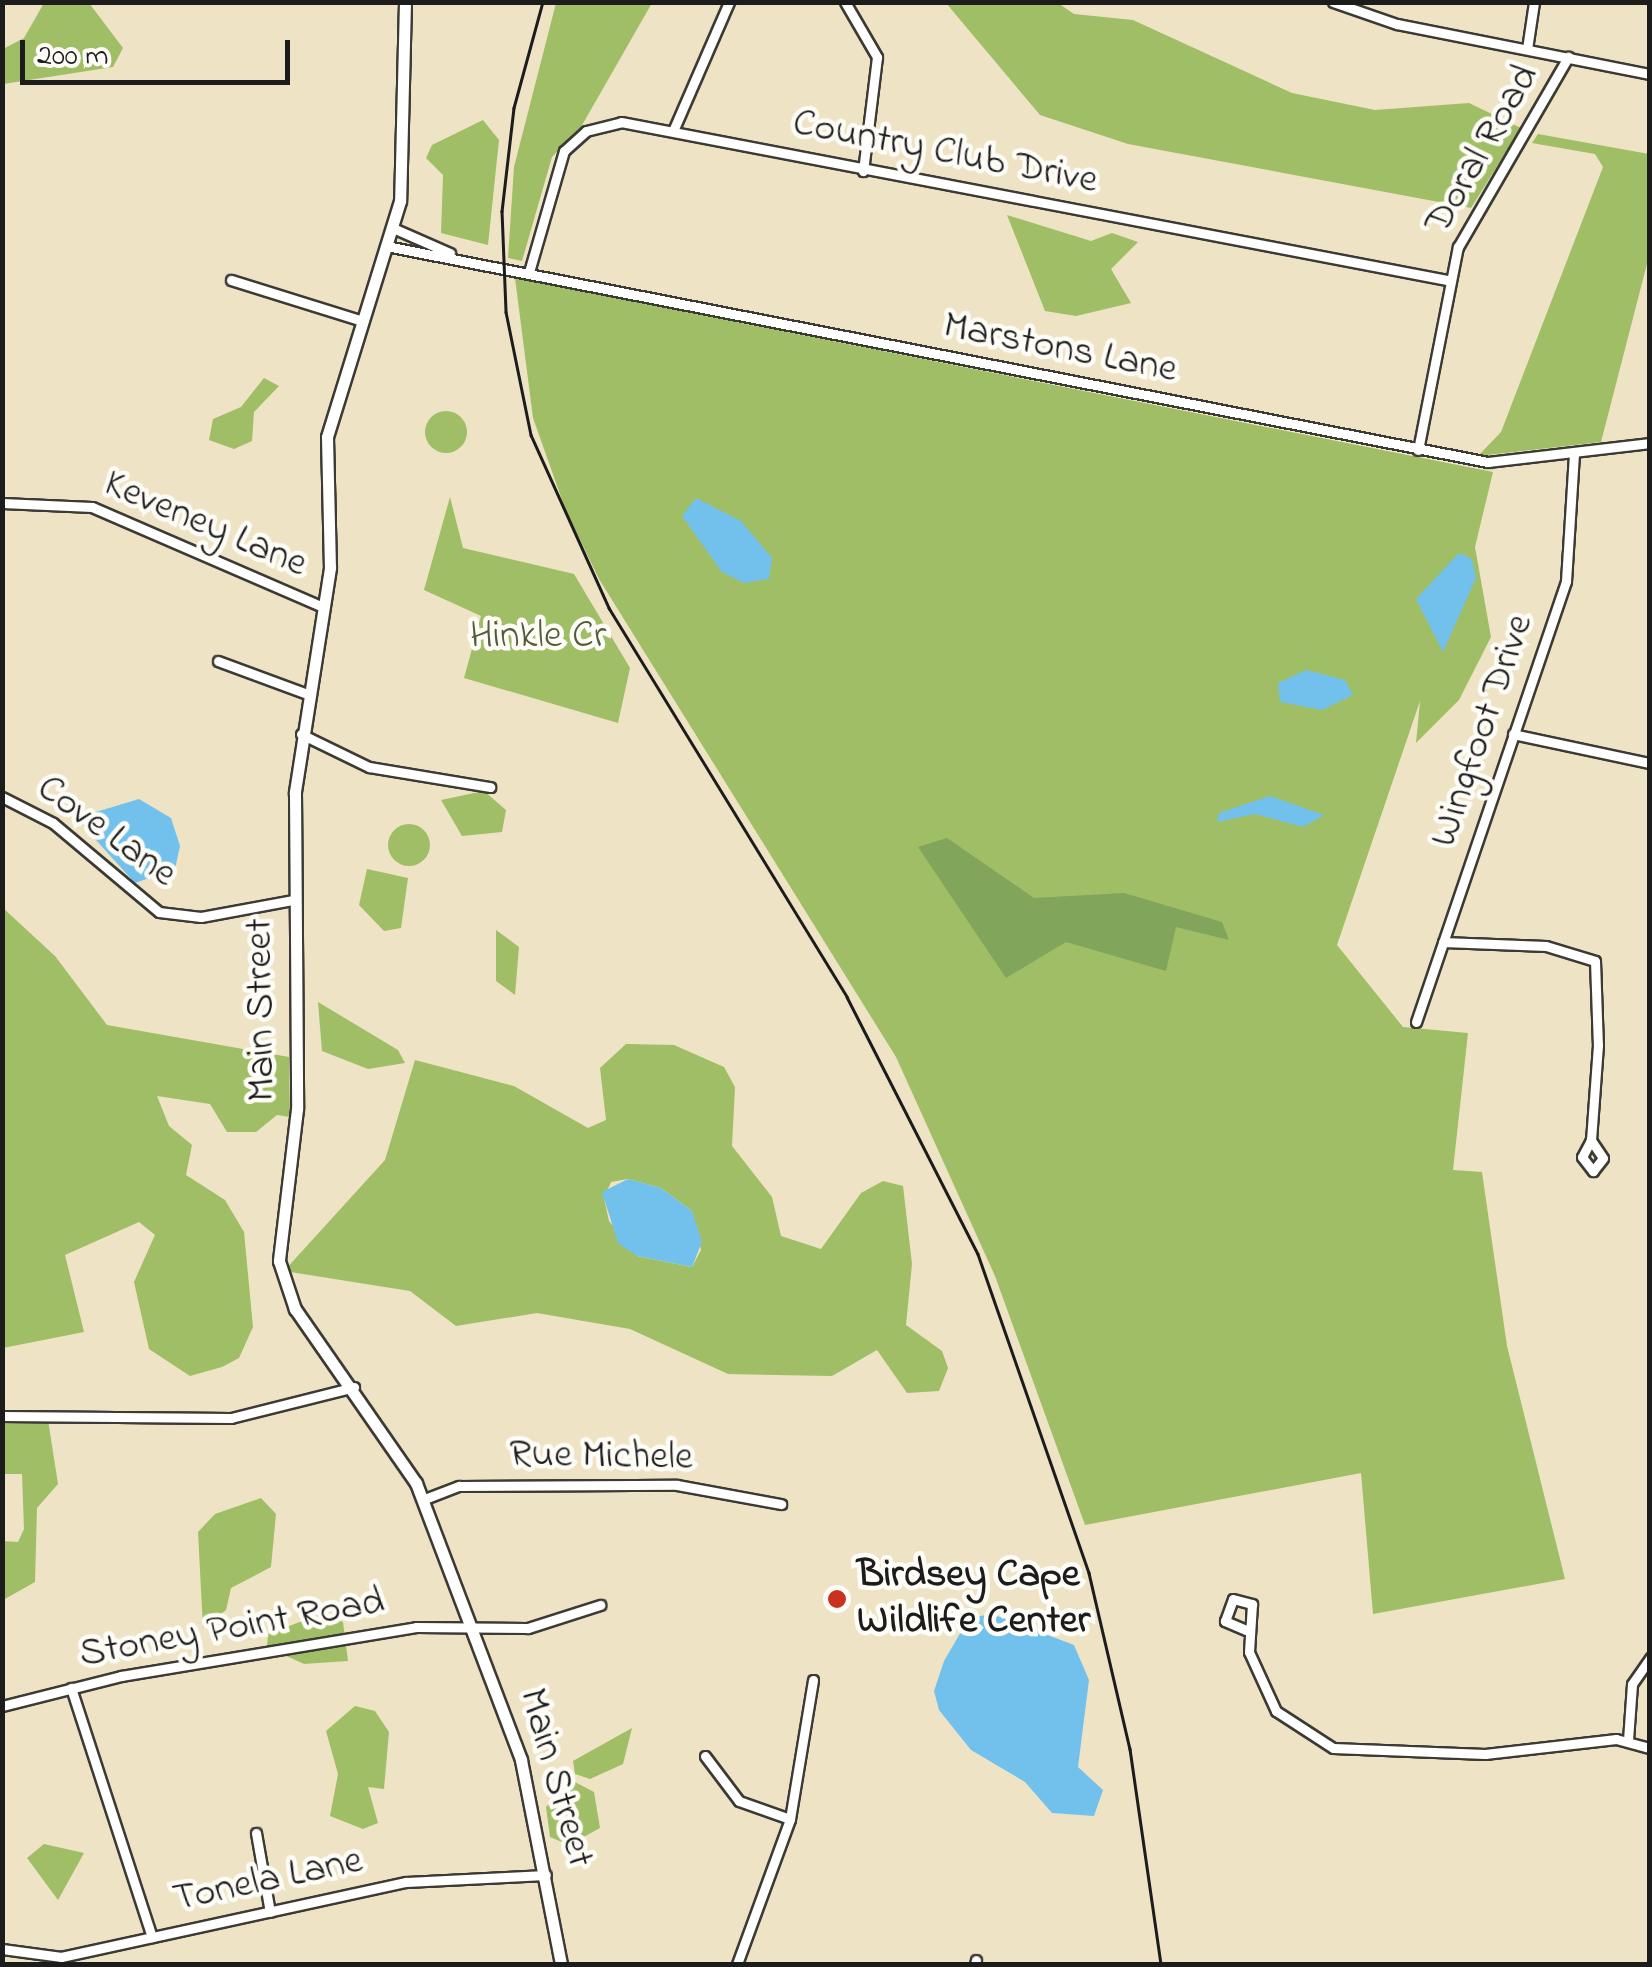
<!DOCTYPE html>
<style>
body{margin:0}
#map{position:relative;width:1652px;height:1967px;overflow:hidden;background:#eee3c4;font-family:"Indie Flower",sans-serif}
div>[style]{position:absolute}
.green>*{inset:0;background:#a0be66}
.round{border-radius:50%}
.forest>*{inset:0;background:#80a55b}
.water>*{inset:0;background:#72c1ed}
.roads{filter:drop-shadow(2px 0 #3c3a35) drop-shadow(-2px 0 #3c3a35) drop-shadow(0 2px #3c3a35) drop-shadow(0 -2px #3c3a35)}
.minor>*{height:9px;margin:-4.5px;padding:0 4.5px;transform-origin:4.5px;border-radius:4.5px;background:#fff}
.major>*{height:11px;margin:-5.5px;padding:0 5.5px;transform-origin:5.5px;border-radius:5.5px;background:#fff}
.rail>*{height:2.5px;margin:-1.25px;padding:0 1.25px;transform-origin:1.25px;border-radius:1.25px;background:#1c1c1c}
.dots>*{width:28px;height:28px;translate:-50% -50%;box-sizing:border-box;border:5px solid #fdfcf7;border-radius:50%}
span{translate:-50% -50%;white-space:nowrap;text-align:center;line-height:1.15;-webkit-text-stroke:9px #fdfcf7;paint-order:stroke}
.street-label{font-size:40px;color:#1c1c1c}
.park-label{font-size:40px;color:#515d3a}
.poi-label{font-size:40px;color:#1c1c1c;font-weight:700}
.left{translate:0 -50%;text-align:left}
.frame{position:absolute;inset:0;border:5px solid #1c1c1c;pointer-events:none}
.scale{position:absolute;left:20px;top:40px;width:270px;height:45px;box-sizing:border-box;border:5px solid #1c1c1c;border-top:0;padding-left:12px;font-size:30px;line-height:35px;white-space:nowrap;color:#1c1c1c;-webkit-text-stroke:8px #fdfcf7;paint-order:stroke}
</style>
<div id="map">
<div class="green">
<i style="clip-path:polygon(44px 3px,89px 3px,123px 48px,113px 67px,3px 84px,3px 49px,24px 38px)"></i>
<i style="clip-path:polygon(556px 3px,652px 3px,581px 127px,552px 157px,522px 261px,508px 258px,514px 167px)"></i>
<i style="clip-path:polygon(946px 3px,1058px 3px,1074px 14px,1133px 20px,1292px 93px,1375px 110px,1469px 103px,1521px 128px,1471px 208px,1128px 144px,1040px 115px)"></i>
<i style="clip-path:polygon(483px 120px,499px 140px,488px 245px,441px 233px,443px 175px,426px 158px,432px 145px)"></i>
<i style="clip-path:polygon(1538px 134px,1649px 154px,1649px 256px,1601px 442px,1478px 456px,1501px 432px,1603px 167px,1595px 154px,1532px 143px)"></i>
<i style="clip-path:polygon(1007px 215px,1091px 241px,1112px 233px,1138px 242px,1111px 269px,1131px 303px,1076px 316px,1045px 311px)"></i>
<i style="clip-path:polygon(515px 278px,1493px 472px,1475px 547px,1491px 637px,1459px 700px,1416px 743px,1420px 701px,1337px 945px,1403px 1027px,1468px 1033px,1453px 1170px,1482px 1172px,1507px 1346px,1565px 1579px,1373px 1614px,1361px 1473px,1085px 1525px,995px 1276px,896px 1057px,599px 579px,566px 511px,533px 418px)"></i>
<i style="clip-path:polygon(264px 378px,279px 386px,254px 412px,252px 441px,234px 449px,209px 440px,213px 419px,241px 407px)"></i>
<i class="round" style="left:425px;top:411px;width:42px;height:42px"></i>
<i style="clip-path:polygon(450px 497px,463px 548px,574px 574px,630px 668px,618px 723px,464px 678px,481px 616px,424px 590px)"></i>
<i style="clip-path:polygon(484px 791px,506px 810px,502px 832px,462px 836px,441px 800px)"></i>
<i class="round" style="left:388px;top:824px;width:42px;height:42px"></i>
<i style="clip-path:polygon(367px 869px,408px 878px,401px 928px,384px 931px,359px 905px)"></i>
<i style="clip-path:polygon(3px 908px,55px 956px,107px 1025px,289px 1057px,290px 1117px,277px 1115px,256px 1132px,227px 1132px,210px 1104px,157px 1096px,169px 1126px,192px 1145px,186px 1175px,225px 1200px,244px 1232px,253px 1327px,239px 1358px,222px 1367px,190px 1376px,149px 1349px,134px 1282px,155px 1235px,139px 1222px,65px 1255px,84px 1332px,3px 1348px)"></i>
<i style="clip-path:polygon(496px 930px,519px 947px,515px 995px,496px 981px)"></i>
<i style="clip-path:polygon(318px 1002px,398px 1050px,405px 1063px,368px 1069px,322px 1051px)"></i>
<i style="clip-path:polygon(evenodd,626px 1044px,674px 1045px,724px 1067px,735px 1087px,732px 1146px,772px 1197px,781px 1236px,821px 1249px,861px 1193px,883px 1181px,903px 1186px,912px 1264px,906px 1325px,942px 1351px,948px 1368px,939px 1391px,907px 1393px,877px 1350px,832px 1376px,728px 1374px,630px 1329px,537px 1313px,456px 1326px,410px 1291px,284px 1271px,385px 1160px,415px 1060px,514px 1086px,588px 1128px,606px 1120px,600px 1068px,626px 1044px,628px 1179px,661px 1188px,692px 1211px,701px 1250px,692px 1267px,637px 1256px,609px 1221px,604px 1198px,611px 1182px,628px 1179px)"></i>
<i style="clip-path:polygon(3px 1419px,48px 1420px,58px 1484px,37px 1508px,35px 1582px,3px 1600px,2px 1541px,18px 1542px,24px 1529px,22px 1474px,3px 1474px)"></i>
<i style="clip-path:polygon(261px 1498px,276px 1514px,271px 1567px,231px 1588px,226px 1610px,203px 1628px,198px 1532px,215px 1514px)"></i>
<i style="clip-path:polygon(321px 1614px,343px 1622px,348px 1661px,304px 1664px,267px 1647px,268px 1634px)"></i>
<i style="clip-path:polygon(355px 1706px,375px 1711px,389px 1732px,384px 1789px,368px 1787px,378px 1823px,363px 1829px,330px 1816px,338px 1774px,326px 1731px)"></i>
<i style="clip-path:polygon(632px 1728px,623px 1764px,590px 1779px,575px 1774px,573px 1761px)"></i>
<i style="clip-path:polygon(571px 1780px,594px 1792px,600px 1828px,569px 1845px,550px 1837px,546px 1807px)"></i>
<i style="clip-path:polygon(44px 1844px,84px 1853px,58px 1900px,27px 1858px)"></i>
</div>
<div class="forest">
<i style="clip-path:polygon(947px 838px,1034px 898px,1124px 893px,1222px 922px,1229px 940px,1176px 927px,1166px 971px,1066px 942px,1006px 978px,918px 847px)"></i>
</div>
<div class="water">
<i style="clip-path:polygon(696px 498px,741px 521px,772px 558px,769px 579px,744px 583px,722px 572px,682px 516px)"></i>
<i style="clip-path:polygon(1459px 553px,1472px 559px,1476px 578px,1443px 652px,1416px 599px)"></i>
<i style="clip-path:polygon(1306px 670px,1345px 680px,1353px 695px,1322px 710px,1280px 702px,1278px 683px)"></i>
<i style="clip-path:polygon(1270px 796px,1324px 815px,1303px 827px,1255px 814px,1217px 822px,1219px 813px)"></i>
<i style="clip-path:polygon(139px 799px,171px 818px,180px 846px,175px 869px,135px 883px,76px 818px)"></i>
<i style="clip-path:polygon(628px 1179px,661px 1188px,692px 1211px,702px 1242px,692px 1267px,637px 1256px,618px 1243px,602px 1192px)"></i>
<i style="clip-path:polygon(992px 1614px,1074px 1645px,1089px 1680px,1078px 1767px,1103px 1790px,1094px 1816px,1052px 1813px,1025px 1782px,971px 1750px,939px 1710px,934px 1691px,944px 1661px,969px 1618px)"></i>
</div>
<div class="roads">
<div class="minor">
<i style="left:845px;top:2px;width:64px;rotate:59.8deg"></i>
<i style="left:877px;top:57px;width:115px;rotate:97deg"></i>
<i style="left:1333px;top:2px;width:68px;rotate:19deg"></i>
<i style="left:1397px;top:24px;width:258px;rotate:11.2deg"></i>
<i style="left:1527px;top:49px;width:48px;rotate:-81.5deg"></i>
<i style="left:673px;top:131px;width:141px;rotate:-66.5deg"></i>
<i style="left:395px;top:229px;width:60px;rotate:23.6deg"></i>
<i style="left:391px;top:247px;width:1118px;rotate:11.09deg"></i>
<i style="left:1488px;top:462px;width:163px;rotate:-6.7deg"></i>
<i style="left:529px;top:272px;width:126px;rotate:-73.9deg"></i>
<i style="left:564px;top:151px;width:30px;rotate:-42deg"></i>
<i style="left:586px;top:131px;width:36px;rotate:-14deg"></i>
<i style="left:621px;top:122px;width:841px;rotate:10.83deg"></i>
<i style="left:231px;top:280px;width:138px;rotate:17.3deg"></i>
<i style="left:1418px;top:450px;width:207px;rotate:-78.9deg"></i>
<i style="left:1458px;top:247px;width:220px;rotate:-59.9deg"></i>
<i style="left:2px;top:503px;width:90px;rotate:2.5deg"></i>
<i style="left:92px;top:507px;width:252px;rotate:23.4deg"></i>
<i style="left:218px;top:661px;width:95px;rotate:20.3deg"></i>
<i style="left:301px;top:734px;width:76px;rotate:25.9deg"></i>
<i style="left:369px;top:767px;width:123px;rotate:9.4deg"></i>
<i style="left:1513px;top:734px;width:140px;rotate:12deg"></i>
<i style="left:2px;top:797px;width:57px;rotate:27deg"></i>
<i style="left:53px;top:823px;width:138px;rotate:40deg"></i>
<i style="left:159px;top:912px;width:42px;rotate:6.8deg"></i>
<i style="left:201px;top:917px;width:94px;rotate:-10.5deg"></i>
<i style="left:1443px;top:942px;width:103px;rotate:2.2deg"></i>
<i style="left:1546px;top:946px;width:51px;rotate:17deg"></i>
<i style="left:1595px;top:961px;width:84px;rotate:88deg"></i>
<i style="left:1598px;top:1045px;width:95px;rotate:94.2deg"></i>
<i style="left:1591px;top:1140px;width:19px;rotate:118deg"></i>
<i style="left:1582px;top:1157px;width:18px;rotate:52deg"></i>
<i style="left:1593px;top:1171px;width:16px;rotate:-52deg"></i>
<i style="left:1603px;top:1158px;width:22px;rotate:-124deg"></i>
<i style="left:1416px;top:1022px;width:466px;rotate:-71.2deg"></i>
<i style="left:1566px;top:581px;width:127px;rotate:-86.4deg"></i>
<i style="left:2px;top:1416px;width:229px;rotate:0.5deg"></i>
<i style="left:231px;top:1418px;width:127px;rotate:-14.1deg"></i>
<i style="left:422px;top:1500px;width:40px;rotate:-21deg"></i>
<i style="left:459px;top:1486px;width:218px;rotate:-0.3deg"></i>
<i style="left:677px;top:1485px;width:106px;rotate:10.4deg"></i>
<i style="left:1246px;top:1630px;width:23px;rotate:-157deg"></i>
<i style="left:1225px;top:1621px;width:23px;rotate:-70deg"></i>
<i style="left:1233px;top:1599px;width:20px;rotate:15deg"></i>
<i style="left:1252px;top:1604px;width:48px;rotate:93.6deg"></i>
<i style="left:1249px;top:1652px;width:65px;rotate:65.4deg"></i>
<i style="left:1276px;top:1711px;width:68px;rotate:33deg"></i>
<i style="left:1333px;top:1748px;width:152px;rotate:2.3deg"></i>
<i style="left:1485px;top:1754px;width:132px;rotate:-6.5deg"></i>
<i style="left:1616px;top:1739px;width:35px;rotate:15deg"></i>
<i style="left:71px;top:1688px;width:262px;rotate:72deg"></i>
<i style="left:2px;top:1706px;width:123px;rotate:-14.1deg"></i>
<i style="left:121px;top:1676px;width:299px;rotate:-9.4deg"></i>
<i style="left:416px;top:1627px;width:112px;rotate:0.5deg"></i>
<i style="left:528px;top:1628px;width:76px;rotate:-17.7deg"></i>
<i style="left:1628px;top:1740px;width:56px;rotate:-85.9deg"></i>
<i style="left:1632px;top:1684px;width:32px;rotate:-55deg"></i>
<i style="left:705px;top:1756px;width:56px;rotate:52.9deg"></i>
<i style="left:739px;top:1801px;width:54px;rotate:19.4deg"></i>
<i style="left:256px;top:1833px;width:80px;rotate:80deg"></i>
<i style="left:2px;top:1949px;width:60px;rotate:7.7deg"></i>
<i style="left:61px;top:1957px;width:353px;rotate:-12.3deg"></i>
<i style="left:406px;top:1882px;width:140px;rotate:-2.9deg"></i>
<i style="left:737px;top:1964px;width:154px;rotate:-69.9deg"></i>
<i style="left:790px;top:1819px;width:141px;rotate:-80.6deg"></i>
<i style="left:975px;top:1964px;width:4px;rotate:-76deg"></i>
</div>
<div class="major">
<i style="left:405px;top:2px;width:199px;rotate:91.4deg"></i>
<i style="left:400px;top:201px;width:247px;rotate:107.2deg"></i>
<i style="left:327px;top:437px;width:131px;rotate:88.7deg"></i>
<i style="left:330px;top:568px;width:227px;rotate:98.9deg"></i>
<i style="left:295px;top:792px;width:317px;rotate:89.6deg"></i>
<i style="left:297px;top:1109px;width:153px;rotate:96.8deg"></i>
<i style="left:279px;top:1261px;width:51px;rotate:71.6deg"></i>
<i style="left:295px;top:1309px;width:212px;rotate:55.2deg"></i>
<i style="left:416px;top:1483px;width:296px;rotate:69.2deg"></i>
<i style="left:521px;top:1760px;width:208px;rotate:78.9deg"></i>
</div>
</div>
<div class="rail">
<i style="left:543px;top:2px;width:110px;rotate:105.3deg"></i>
<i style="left:514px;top:108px;width:104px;rotate:96.6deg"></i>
<i style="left:502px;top:211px;width:101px;rotate:87.7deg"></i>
<i style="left:506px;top:312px;width:126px;rotate:78.5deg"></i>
<i style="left:531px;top:435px;width:190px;rotate:65.7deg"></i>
<i style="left:609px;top:608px;width:456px;rotate:58.5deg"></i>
<i style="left:847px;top:997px;width:288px;rotate:63deg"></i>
<i style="left:978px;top:1254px;width:338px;rotate:70.8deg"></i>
<i style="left:1089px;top:1573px;width:181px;rotate:76.9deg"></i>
<i style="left:1130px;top:1749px;width:217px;rotate:81.8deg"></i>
</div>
<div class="dots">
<i style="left:837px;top:1599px;background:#c8321e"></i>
</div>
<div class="street-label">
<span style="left:1483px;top:150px;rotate:-60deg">Doral Road</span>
<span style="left:945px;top:153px;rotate:11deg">Country Club Drive</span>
<span style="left:1060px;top:349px;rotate:11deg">Marstons Lane</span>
<span style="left:205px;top:525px;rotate:23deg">Keveney Lane</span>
<span style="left:1483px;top:731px;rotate:-71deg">Wingfoot Drive</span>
<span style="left:106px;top:832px;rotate:36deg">Cove Lane</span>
<span style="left:262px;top:1010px;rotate:-91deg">Main Street</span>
<span style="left:601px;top:1457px;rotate:1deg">Rue Michele</span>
<span style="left:232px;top:1629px;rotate:-10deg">Stoney Point Road</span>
<span style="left:555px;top:1778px;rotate:74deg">Main Street</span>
<span style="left:268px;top:1881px;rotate:-12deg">Tonela Lane</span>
</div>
<div class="park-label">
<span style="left:538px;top:637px">Hinkle Cr</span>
</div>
<div class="poi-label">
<span class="left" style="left:857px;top:1599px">Birdsey Cape<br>Wildlife Center</span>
</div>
<div class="frame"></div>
<div class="scale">200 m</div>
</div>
